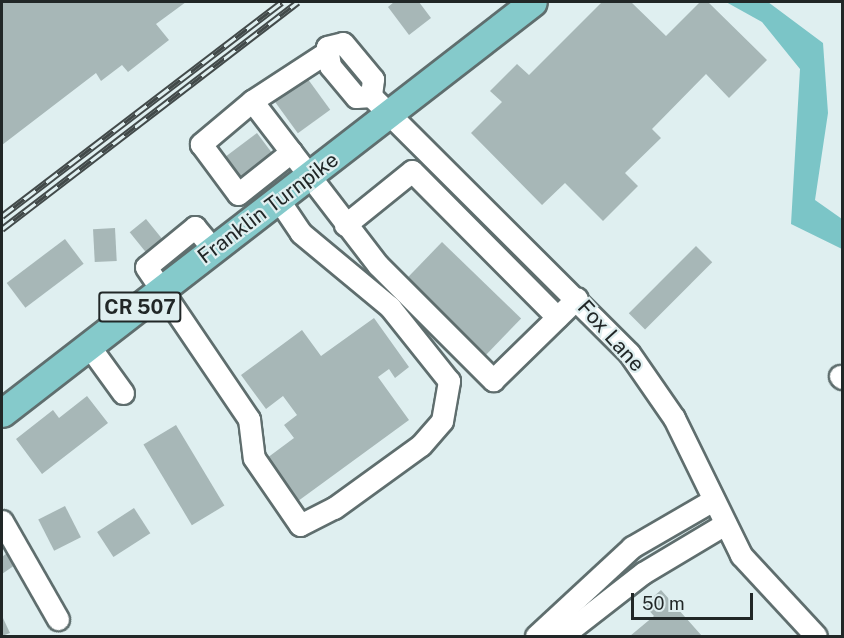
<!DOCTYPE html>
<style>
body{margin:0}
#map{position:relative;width:844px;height:638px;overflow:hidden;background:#dfeff0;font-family:"Public Sans",sans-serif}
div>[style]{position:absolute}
.water>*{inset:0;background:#7bc5c7}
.building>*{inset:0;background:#a7b7b7;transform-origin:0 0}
.roads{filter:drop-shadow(2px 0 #5f6e6e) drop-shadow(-2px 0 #5f6e6e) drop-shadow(0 2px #5f6e6e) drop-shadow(0 -2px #5f6e6e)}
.minor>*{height:21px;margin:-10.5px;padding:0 10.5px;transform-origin:10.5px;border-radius:10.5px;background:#fff}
.major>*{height:27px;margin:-13.5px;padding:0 13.5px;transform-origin:13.5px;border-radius:13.5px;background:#85cacb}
.rail>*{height:7px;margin-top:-3.5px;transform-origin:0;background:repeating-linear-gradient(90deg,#dfeff0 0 14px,#424a4a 0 28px);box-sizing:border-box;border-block:2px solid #424a4a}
span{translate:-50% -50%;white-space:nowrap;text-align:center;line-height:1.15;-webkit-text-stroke:4.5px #dfeff0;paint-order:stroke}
.shield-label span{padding:2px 4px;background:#dfeff0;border:2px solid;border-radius:4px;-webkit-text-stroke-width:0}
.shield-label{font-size:20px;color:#212727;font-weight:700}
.street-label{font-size:21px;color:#212727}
.frame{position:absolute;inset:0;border:3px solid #212727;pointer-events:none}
.scale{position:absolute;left:631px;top:593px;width:122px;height:27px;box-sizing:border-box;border:3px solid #212727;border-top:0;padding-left:8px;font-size:18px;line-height:21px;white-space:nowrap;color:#212727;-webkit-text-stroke:4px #dfeff0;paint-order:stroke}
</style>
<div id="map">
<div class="water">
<i style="clip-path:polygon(726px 2px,768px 2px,823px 43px,828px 113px,815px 200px,842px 219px,842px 249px,791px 224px,800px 69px,762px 22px)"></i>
</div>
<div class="building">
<i style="clip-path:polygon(2px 2px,186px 2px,156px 24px,169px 40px,128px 72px,122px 65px,101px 81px,96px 73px,2px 145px)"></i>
<i style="clip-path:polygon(394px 2px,419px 2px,431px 18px,409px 35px,388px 7px)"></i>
<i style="clip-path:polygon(602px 2px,631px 2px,666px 36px,700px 2px,708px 2px,767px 60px,729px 98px,706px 74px,652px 129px,661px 138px,625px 173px,638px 186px,603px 221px,565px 183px,542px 205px,471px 133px,502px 102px,490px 91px,517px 64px,529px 75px)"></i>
<i style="left:302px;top:71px;width:48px;height:40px;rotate:54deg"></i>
<i style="left:257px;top:133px;width:30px;height:40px;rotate:53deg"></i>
<i style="left:146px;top:219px;width:32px;height:21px;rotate:51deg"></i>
<i style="left:115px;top:228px;width:33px;height:22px;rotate:87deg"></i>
<i style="left:65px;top:239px;width:31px;height:73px;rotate:53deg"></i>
<i style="left:442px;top:242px;width:110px;height:57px;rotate:44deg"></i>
<i style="left:696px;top:246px;width:23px;height:95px;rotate:45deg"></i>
<i style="clip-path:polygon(374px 318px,409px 367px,395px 378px,389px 369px,378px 377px,409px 420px,294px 504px,263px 461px,294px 438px,284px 425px,297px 415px,283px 396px,266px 409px,241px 375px,302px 330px,321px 356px)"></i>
<i style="clip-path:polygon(87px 396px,108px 423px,42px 474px,16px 439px,53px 410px,59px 418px)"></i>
<i style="left:176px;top:425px;width:94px;height:38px;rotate:59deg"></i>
<i style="left:65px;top:506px;width:35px;height:30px;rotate:63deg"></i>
<i style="left:134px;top:508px;width:30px;height:44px;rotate:57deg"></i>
<i style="clip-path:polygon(7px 553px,15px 565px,2px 574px,2px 557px)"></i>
<i style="clip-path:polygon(661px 590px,702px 636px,630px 636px,654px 616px,644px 605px)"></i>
<i style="clip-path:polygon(2px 616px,10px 633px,2px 636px)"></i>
</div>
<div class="roads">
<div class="minor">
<i style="left:343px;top:43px;width:47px;rotate:50.2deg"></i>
<i style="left:373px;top:79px;width:17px;rotate:97deg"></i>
<i style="left:371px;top:96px;width:15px;rotate:176deg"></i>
<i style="left:356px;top:97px;width:40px;rotate:-130deg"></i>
<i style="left:330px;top:66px;width:19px;rotate:-99deg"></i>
<i style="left:327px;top:47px;width:16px;rotate:-14deg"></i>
<i style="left:324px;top:54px;width:86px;rotate:146.9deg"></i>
<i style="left:252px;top:101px;width:207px;rotate:52.5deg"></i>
<i style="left:378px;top:265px;width:163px;rotate:45deg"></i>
<i style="left:493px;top:380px;width:117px;rotate:-44.3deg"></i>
<i style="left:371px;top:96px;width:364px;rotate:44.9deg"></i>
<i style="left:629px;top:353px;width:79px;rotate:55.3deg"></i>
<i style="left:674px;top:418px;width:153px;rotate:63.9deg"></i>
<i style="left:741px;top:555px;width:110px;rotate:47.2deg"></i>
<i style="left:252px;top:101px;width:67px;rotate:139.9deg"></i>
<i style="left:201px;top:144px;width:62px;rotate:53.5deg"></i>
<i style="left:238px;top:194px;width:68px;rotate:-38.4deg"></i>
<i style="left:345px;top:225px;width:86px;rotate:-38.9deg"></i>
<i style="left:412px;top:171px;width:206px;rotate:45.2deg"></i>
<i style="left:214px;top:250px;width:30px;rotate:-130deg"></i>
<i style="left:195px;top:227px;width:63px;rotate:140.8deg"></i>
<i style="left:146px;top:267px;width:184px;rotate:55.9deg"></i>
<i style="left:249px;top:419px;width:39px;rotate:83deg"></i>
<i style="left:254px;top:458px;width:81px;rotate:55.5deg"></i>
<i style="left:300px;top:525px;width:38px;rotate:-27deg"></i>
<i style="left:334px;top:508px;width:107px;rotate:-35.9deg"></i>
<i style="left:421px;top:445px;width:32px;rotate:-49deg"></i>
<i style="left:442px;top:421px;width:41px;rotate:-80.1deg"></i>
<i style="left:449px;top:381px;width:95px;rotate:-128.6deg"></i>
<i style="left:390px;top:307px;width:116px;rotate:-140.3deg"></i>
<i style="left:301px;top:233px;width:40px;rotate:-124deg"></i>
<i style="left:89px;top:346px;width:58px;rotate:54.1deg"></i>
<i style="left:840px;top:376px;width:3px;rotate:45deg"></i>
<i style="left:2px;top:521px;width:113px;rotate:60.3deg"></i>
<i style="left:536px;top:636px;width:131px;rotate:-42.8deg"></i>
<i style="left:632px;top:547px;width:94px;rotate:-30.1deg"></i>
<i style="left:562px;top:636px;width:103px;rotate:-37.9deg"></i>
<i style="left:643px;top:573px;width:96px;rotate:-30.9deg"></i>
</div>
<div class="major">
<i style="left:2px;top:413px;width:671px;rotate:-37.74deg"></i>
</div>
</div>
<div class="rail">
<i style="left:2px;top:216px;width:352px;rotate:-37.4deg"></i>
<i style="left:2px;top:229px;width:373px;rotate:-37.5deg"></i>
</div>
<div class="shield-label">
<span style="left:140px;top:307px">CR 507</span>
</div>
<div class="street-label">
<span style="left:268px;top:208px;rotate:-37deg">Franklin Turnpike</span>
<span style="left:611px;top:336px;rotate:48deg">Fox Lane</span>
</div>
<div class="frame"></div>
<div class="scale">50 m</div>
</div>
